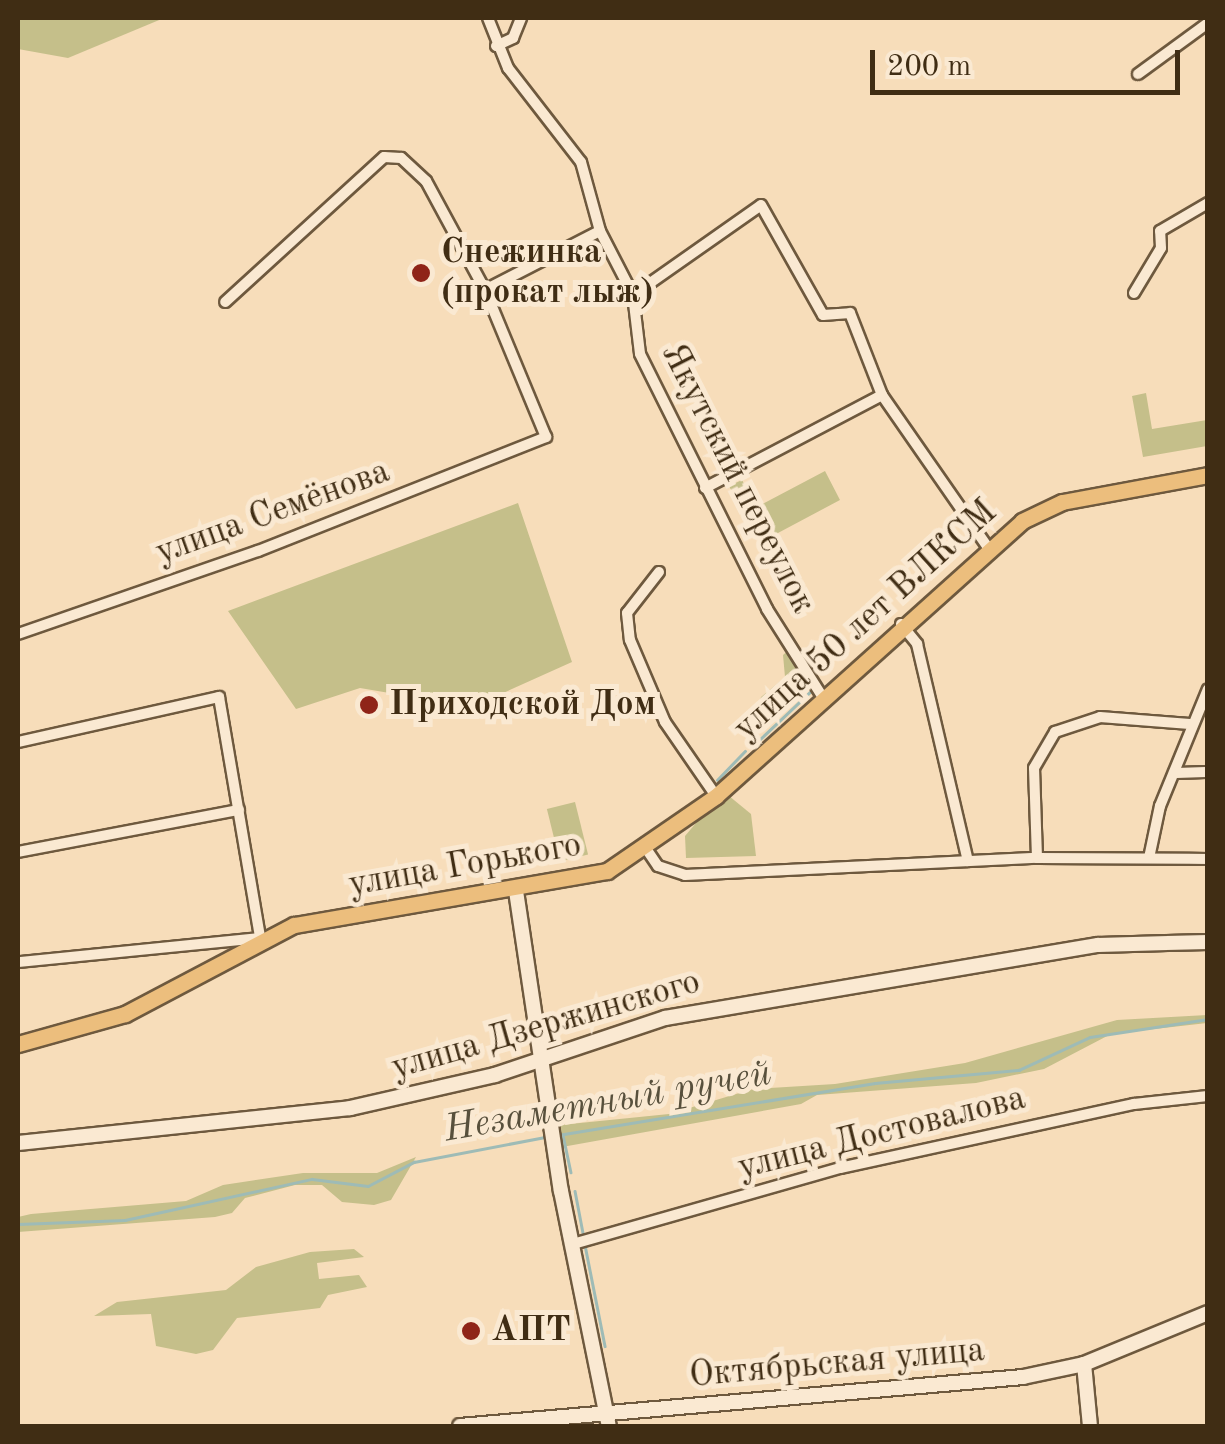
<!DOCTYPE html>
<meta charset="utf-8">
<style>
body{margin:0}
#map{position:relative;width:1225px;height:1444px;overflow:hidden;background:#f7ddba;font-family:"Old Standard TT",serif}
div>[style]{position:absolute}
.green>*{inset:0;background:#c5bf8a;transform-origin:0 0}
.stream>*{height:2.5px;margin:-1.25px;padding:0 1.25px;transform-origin:1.25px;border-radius:1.25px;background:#9ebbb6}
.roads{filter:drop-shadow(2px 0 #6e593e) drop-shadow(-2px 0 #6e593e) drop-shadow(0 2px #6e593e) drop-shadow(0 -2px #6e593e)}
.street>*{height:10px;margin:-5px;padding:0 5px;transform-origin:5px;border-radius:5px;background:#fae9d2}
.secondary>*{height:14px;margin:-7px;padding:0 7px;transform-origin:7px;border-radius:7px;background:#fae9d2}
.primary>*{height:15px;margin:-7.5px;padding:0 7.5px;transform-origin:7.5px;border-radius:7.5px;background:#ecbe7d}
.dots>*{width:28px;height:28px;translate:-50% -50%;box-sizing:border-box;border:5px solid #fae9d2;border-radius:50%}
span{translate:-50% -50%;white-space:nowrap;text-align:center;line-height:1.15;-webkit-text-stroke:10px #fae9d2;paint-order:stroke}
.poi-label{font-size:35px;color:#402d14;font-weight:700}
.left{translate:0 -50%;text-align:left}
.street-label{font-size:35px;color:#402d14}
.water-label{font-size:38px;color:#58503c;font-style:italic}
.frame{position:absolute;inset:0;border:20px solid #402d14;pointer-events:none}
.scale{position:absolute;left:870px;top:50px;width:310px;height:45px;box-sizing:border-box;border:5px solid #402d14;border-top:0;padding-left:12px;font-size:30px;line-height:35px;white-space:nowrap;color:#402d14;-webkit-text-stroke:8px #fae9d2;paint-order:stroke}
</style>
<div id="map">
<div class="green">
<i style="clip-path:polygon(18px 18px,164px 18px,68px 58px,18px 49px)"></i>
<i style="clip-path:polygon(1146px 393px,1152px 429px,1207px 420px,1207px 446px,1143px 457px,1132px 396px)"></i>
<i style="clip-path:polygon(825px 471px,840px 500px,759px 543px,729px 486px,742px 480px,757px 507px)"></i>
<i style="clip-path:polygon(518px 503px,572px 662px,472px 707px,360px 688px,296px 709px,228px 611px)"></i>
<i style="clip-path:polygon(790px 649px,808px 680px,754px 723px,761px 697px,785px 677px,783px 655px)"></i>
<i style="clip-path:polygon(723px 791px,751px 814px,756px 856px,686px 858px,685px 836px)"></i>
<i style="left:575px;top:802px;width:54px;height:29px;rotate:76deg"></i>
<i style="clip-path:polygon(1207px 1015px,1207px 1023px,1111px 1034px,1044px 1069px,976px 1083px,817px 1095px,801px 1104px,562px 1147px,560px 1125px,669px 1114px,753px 1089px,835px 1084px,965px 1063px,1117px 1020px)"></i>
<i style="clip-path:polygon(416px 1157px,391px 1200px,374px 1205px,342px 1202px,322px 1185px,295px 1185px,245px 1198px,232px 1213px,215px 1217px,18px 1232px,18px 1217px,31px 1214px,186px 1201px,223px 1185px,303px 1173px,377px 1173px)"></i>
<i style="clip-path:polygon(354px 1249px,364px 1257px,317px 1263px,319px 1279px,359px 1275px,367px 1287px,328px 1295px,320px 1308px,237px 1318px,213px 1350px,196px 1354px,156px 1346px,151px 1314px,94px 1316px,117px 1302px,226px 1290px,256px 1267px,310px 1252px)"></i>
</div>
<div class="stream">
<i style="left:756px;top:743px;width:76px;rotate:-43.4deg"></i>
<i style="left:717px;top:780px;width:40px;rotate:-46deg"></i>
<i style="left:558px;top:1135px;width:321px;rotate:-9.3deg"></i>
<i style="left:875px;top:1083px;width:145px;rotate:-5.2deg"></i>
<i style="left:1019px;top:1070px;width:78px;rotate:-24.9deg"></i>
<i style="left:1090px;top:1037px;width:119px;rotate:-8.7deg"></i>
<i style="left:563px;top:1135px;width:38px;rotate:78deg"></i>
<i style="left:575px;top:1191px;width:43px;rotate:79.2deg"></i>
<i style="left:18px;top:1224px;width:107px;rotate:-2.1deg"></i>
<i style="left:125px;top:1220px;width:191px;rotate:-12.4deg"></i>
<i style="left:312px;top:1179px;width:56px;rotate:7.1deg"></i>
<i style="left:368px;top:1186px;width:52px;rotate:-27.6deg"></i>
<i style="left:414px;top:1162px;width:133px;rotate:-10.8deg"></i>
<i style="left:585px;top:1245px;width:103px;rotate:78.8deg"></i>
</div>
<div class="roads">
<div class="street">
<i style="left:488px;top:18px;width:54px;rotate:68.2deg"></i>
<i style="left:508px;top:68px;width:119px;rotate:52.2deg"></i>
<i style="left:581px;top:162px;width:72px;rotate:74.6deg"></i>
<i style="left:600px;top:231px;width:72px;rotate:62.7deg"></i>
<i style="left:633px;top:295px;width:59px;rotate:83.2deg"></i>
<i style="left:640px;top:354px;width:285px;rotate:63.5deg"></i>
<i style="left:767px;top:609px;width:103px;rotate:57.7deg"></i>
<i style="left:496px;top:46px;width:19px;rotate:-25deg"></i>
<i style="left:513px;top:38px;width:22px;rotate:-68deg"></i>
<i style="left:1138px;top:74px;width:87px;rotate:-36.1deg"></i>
<i style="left:485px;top:290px;width:129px;rotate:-27.2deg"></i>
<i style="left:1134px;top:293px;width:52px;rotate:-59deg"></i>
<i style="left:1161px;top:248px;width:17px;rotate:-93deg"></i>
<i style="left:1160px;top:231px;width:56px;rotate:-30.3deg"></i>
<i style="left:633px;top:295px;width:156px;rotate:-35.1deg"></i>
<i style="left:761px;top:205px;width:126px;rotate:60.6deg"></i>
<i style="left:823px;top:315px;width:27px;rotate:-4deg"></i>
<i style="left:850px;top:313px;width:88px;rotate:68.7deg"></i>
<i style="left:882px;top:395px;width:184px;rotate:55.2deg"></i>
<i style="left:705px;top:488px;width:200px;rotate:-27.7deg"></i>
<i style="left:659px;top:572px;width:52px;rotate:128deg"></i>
<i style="left:627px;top:613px;width:27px;rotate:84deg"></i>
<i style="left:630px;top:640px;width:89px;rotate:66.9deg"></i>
<i style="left:665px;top:722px;width:90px;rotate:55.4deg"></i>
<i style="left:901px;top:624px;width:26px;rotate:51deg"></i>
<i style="left:917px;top:644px;width:223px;rotate:76.8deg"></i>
<i style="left:18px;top:634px;width:254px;rotate:-19.1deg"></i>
<i style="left:258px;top:551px;width:310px;rotate:-21.6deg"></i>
<i style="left:546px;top:437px;width:159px;rotate:-112.5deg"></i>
<i style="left:485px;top:290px;width:124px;rotate:-118.4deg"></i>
<i style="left:426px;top:181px;width:34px;rotate:-137deg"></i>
<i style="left:401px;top:158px;width:17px;rotate:-177deg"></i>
<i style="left:384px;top:157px;width:215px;rotate:137.6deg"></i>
<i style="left:18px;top:742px;width:206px;rotate:-12.6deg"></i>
<i style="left:219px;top:697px;width:244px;rotate:80.3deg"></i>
<i style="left:260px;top:938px;width:243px;rotate:174.3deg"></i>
<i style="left:1174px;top:773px;width:34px;rotate:-2deg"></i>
<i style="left:645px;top:847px;width:23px;rotate:56deg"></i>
<i style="left:658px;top:866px;width:28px;rotate:18deg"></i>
<i style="left:685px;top:875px;width:352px;rotate:-2.8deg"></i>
<i style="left:1037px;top:858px;width:171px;rotate:0.3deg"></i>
<i style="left:18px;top:852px;width:225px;rotate:-10.8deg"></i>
<i style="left:1037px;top:858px;width:90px;rotate:-91.9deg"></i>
<i style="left:1034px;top:768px;width:42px;rotate:-59.7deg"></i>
<i style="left:1055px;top:732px;width:47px;rotate:-18.4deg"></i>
<i style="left:1100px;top:717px;width:90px;rotate:4.4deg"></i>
<i style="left:1149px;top:858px;width:53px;rotate:-78.1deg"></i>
<i style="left:1160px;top:806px;width:126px;rotate:-67.7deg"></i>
<i style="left:573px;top:1244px;width:278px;rotate:-15.9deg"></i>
<i style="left:840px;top:1168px;width:301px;rotate:-12.3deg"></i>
<i style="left:1134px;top:1104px;width:74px;rotate:-6.2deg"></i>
</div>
<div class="secondary">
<i style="left:516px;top:891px;width:303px;rotate:81.5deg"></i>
<i style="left:561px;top:1191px;width:240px;rotate:78.5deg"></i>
<i style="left:18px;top:1143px;width:334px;rotate:-6deg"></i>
<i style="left:350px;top:1108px;width:149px;rotate:-12.8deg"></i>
<i style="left:495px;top:1075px;width:179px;rotate:-18.5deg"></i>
<i style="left:665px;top:1018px;width:439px;rotate:-9.6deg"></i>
<i style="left:1098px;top:945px;width:110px;rotate:-1.6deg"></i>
<i style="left:1084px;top:1364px;width:62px;rotate:84.5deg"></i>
<i style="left:460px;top:1426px;width:565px;rotate:-4.97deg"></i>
<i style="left:1023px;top:1377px;width:62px;rotate:-12deg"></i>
<i style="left:1084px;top:1364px;width:134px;rotate:-22.4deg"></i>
</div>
<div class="primary">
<i style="left:18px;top:1044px;width:111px;rotate:-15.7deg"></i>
<i style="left:125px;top:1014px;width:191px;rotate:-27.8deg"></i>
<i style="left:294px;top:925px;width:318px;rotate:-9.8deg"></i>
<i style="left:607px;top:871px;width:132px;rotate:-34.5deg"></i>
<i style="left:716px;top:796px;width:411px;rotate:-41.9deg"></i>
<i style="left:1022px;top:521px;width:44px;rotate:-25.4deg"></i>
<i style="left:1062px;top:502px;width:148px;rotate:-10.5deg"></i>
</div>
</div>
<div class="dots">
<i style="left:421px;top:273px;background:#8f2418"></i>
<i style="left:369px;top:705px;background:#8f2418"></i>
<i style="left:471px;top:1331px;background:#8f2418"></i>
</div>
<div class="poi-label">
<span class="left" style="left:441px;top:273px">Снежинка<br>(прокат лыж)</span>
<span class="left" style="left:389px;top:705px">Приходской Дом</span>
<span class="left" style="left:491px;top:1331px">АПТ</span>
</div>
<div class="street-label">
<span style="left:737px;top:479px;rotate:63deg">Якутский переулок</span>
<span style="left:273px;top:513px;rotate:-20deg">улица Семёнова</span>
<span style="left:866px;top:621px;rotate:-42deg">улица 50 лет ВЛКСМ</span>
<span style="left:465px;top:866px;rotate:-10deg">улица Горького</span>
<span style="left:546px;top:1026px;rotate:-16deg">улица Дзержинского</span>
<span style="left:882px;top:1134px;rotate:-14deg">улица Достовалова</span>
<span style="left:837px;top:1364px;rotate:-5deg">Октябрьская улица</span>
</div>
<div class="water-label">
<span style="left:608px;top:1103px;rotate:-10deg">Незаметный ручей</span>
</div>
<div class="frame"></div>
<div class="scale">200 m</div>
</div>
